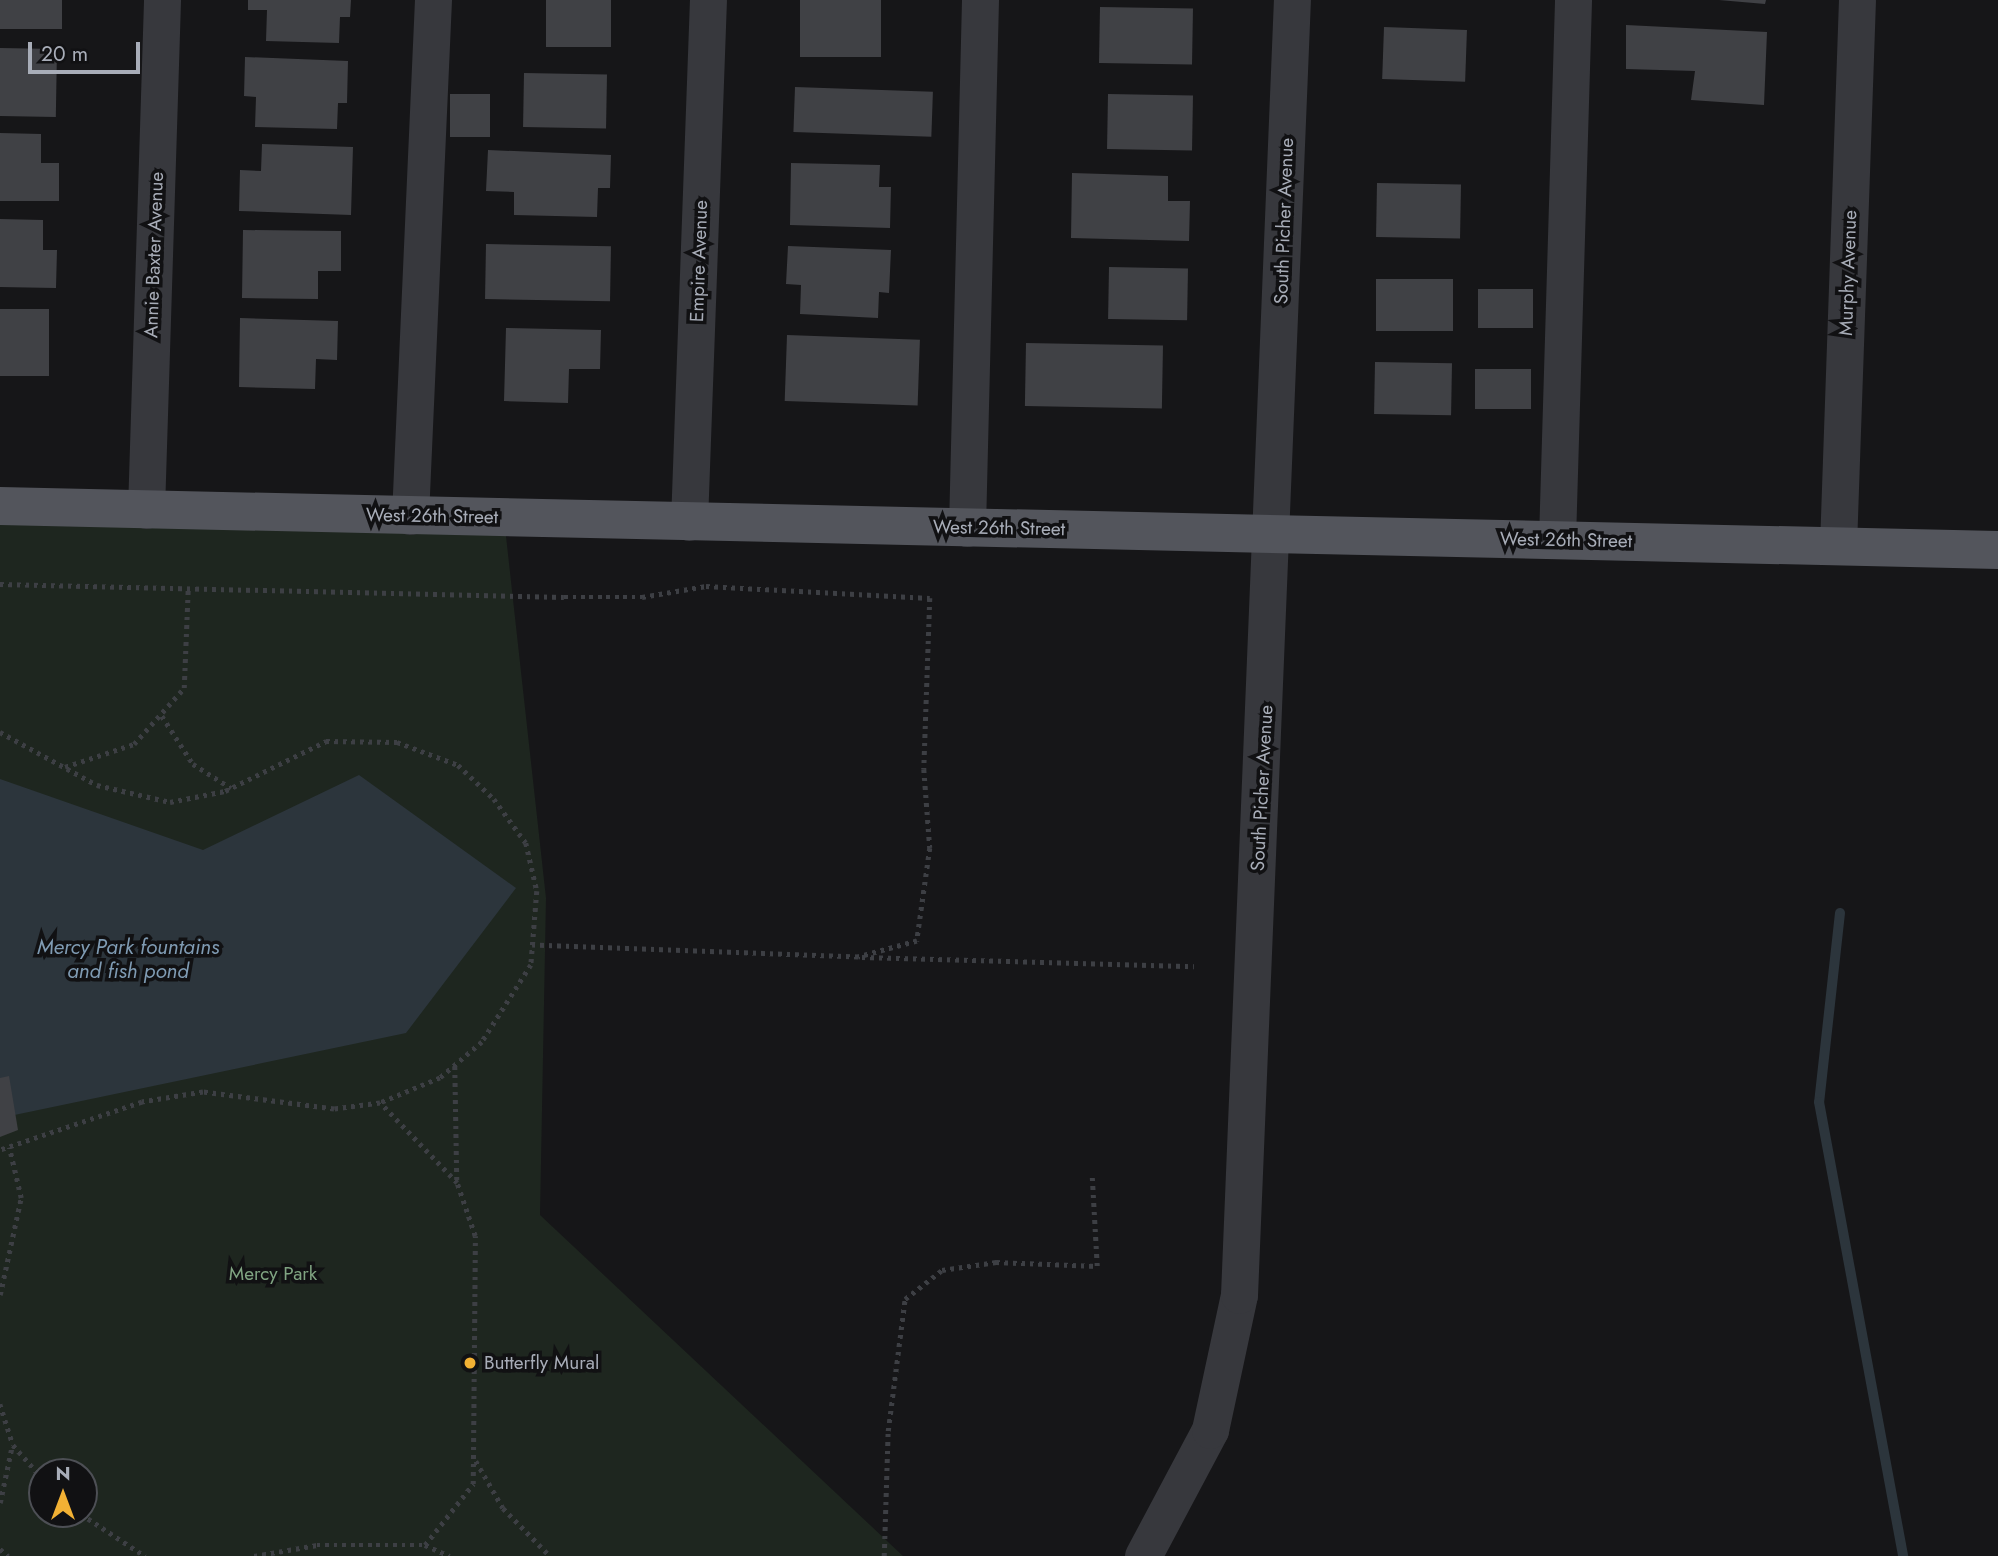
<!DOCTYPE html>
<style>
body{margin:0}
#map{position:relative;width:1998px;height:1556px;overflow:hidden;background:#161618;font-family:Jost,sans-serif}
div>[style]{position:absolute}
.green>*{inset:0;background:#1e261f}
.water>*{inset:0;background:#2c353c}
.stream>*{height:10px;margin:-5px;padding:0 5px;transform-origin:5px;border-radius:5px;background:#2c353c}
.building>*{inset:0;background:#404145;transform-origin:0 0}
.path>*{height:4.5px;margin-top:-2.25px;transform-origin:0;background:repeating-linear-gradient(90deg,#3d3f44 0 3.5px,transparent 0 8.5px)}
.minor>*{height:37px;margin:-18.5px;padding:0 18.5px;transform-origin:18.5px;border-radius:18.5px;background:#37383d}
.major>*{height:38px;margin:-19px;padding:0 19px;transform-origin:19px;border-radius:19px;background:#53555c}
.dots>*{width:19px;height:19px;translate:-50% -50%;box-sizing:border-box;border:4px solid #111113;border-radius:50%}
span{translate:-50% -50%;white-space:nowrap;text-align:center;line-height:1.15;-webkit-text-stroke:7px #111113;paint-order:stroke}
.street-label{font-size:19px;color:#a8adb8}
.park-label{font-size:19px;color:#7fa381}
.poi-label{font-size:19px;color:#a8adb8}
.left{translate:0 -50%;text-align:left}
.water-label{font-size:21px;color:#7f9bb3;font-style:italic}
.north{position:absolute;left:28px;top:1458px;width:70px;height:70px;box-sizing:border-box;background:#111113;border:2px solid #4d4f55;border-radius:50%;rotate:0deg;font-size:19px;font-weight:700;line-height:28px;text-align:center;color:#a8adb8}
.north::after{content:'';display:block;margin:auto;width:24px;height:32px;background:#f2b134;clip-path:polygon(50% 0,100% 100%,50% 72%,0 100%)}
.scale{position:absolute;left:28px;top:42px;width:112px;height:32px;box-sizing:border-box;border:4px solid #a8adb8;border-top:0;padding-left:9px;font-size:21px;line-height:24px;white-space:nowrap;color:#a8adb8;-webkit-text-stroke:5px #111113;paint-order:stroke}
</style>
<div id="map">
<div class="green">
<i style="clip-path:polygon(evenodd,0 504px,504px 518px,546px 898px,540px 1215px,903px 1556px,0 1556px,0 504px,42px 1472px,84px 1472px,84px 1514px,42px 1514px,42px 1472px)"></i>
</div>
<div class="water">
<i style="clip-path:polygon(359px 775px,516px 888px,406px 1033px,0 1118px,0 779px,203px 850px)"></i>
</div>
<div class="stream">
<i style="left:1840px;top:913px;width:190px;rotate:96.3deg"></i>
<i style="left:1819px;top:1102px;width:462px;rotate:79.5deg"></i>
</div>
<div class="building">
<i style="left:0;top:0;width:62px;height:29px"></i>
<i style="clip-path:polygon(248px 0,351px 0,350px 17px,340px 17px,339px 43px,266px 41px,267px 10px,248px 10px)"></i>
<i style="left:546px;top:0;width:65px;height:47px"></i>
<i style="left:800px;top:0;width:81px;height:57px"></i>
<i style="clip-path:polygon(1719px 0,1766px 0,1765px 4px)"></i>
<i style="left:1100px;top:7px;width:93px;height:56px;rotate:1deg"></i>
<i style="clip-path:polygon(1626px 25px,1767px 32px,1764px 105px,1691px 100px,1695px 71px,1626px 69px)"></i>
<i style="left:1384px;top:27px;width:83px;height:52px;rotate:2deg"></i>
<i style="left:0;top:48px;width:57px;height:68px;rotate:1deg"></i>
<i style="clip-path:polygon(245px 57px,348px 61px,347px 103px,338px 103px,337px 129px,255px 127px,256px 97px,244px 96px)"></i>
<i style="left:524px;top:73px;width:83px;height:54px;rotate:1deg"></i>
<i style="left:795px;top:87px;width:138px;height:45px;rotate:2deg"></i>
<i style="left:450px;top:94px;width:40px;height:43px"></i>
<i style="left:1108px;top:94px;width:85px;height:55px;rotate:1deg"></i>
<i style="clip-path:polygon(0 133px,41px 134px,41px 163px,59px 163px,59px 201px,0 201px)"></i>
<i style="clip-path:polygon(262px 144px,353px 147px,351px 215px,239px 211px,240px 170px,261px 171px)"></i>
<i style="clip-path:polygon(488px 150px,611px 155px,610px 188px,598px 188px,597px 217px,514px 215px,514px 192px,486px 191px)"></i>
<i style="clip-path:polygon(791px 163px,880px 165px,879px 187px,891px 187px,890px 228px,790px 225px)"></i>
<i style="clip-path:polygon(1072px 173px,1168px 176px,1168px 201px,1190px 201px,1189px 241px,1071px 238px)"></i>
<i style="left:1377px;top:183px;width:84px;height:54px;rotate:1deg"></i>
<i style="clip-path:polygon(0 219px,43px 220px,43px 250px,57px 250px,56px 288px,0 287px)"></i>
<i style="clip-path:polygon(243px 230px,341px 231px,341px 271px,318px 271px,318px 299px,242px 298px)"></i>
<i style="left:486px;top:244px;width:125px;height:55px;rotate:1deg"></i>
<i style="clip-path:polygon(788px 246px,891px 250px,889px 293px,879px 292px,878px 318px,800px 314px,801px 285px,786px 284px)"></i>
<i style="left:1109px;top:267px;width:79px;height:52px;rotate:1deg"></i>
<i style="left:1376px;top:279px;width:77px;height:52px"></i>
<i style="left:1478px;top:289px;width:55px;height:39px"></i>
<i style="left:0;top:309px;width:49px;height:67px"></i>
<i style="clip-path:polygon(240px 318px,338px 321px,337px 360px,316px 359px,315px 389px,239px 387px)"></i>
<i style="clip-path:polygon(506px 328px,601px 330px,600px 369px,569px 369px,568px 403px,504px 401px)"></i>
<i style="left:787px;top:335px;width:133px;height:66px;rotate:2deg"></i>
<i style="left:1026px;top:343px;width:137px;height:63px;rotate:1deg"></i>
<i style="left:1375px;top:362px;width:77px;height:52px;rotate:1deg"></i>
<i style="left:1475px;top:369px;width:56px;height:40px"></i>
<i style="clip-path:polygon(9px 1076px,18px 1130px,0 1137px,0 1078px)"></i>
</div>
<div class="path">
<i style="left:0;top:584px;width:564px;rotate:1.32deg"></i>
<i style="left:564px;top:597px;width:78px"></i>
<i style="left:642px;top:597px;width:65px;rotate:-9.8deg"></i>
<i style="left:706px;top:586px;width:224px;rotate:3.1deg"></i>
<i style="left:930px;top:598px;width:171px;rotate:92deg"></i>
<i style="left:924px;top:769px;width:79px;rotate:85.7deg"></i>
<i style="left:930px;top:848px;width:94px;rotate:98deg"></i>
<i style="left:917px;top:941px;width:61px;rotate:164.8deg"></i>
<i style="left:858px;top:957px;width:326px;rotate:-177.9deg"></i>
<i style="left:162px;top:716px;width:57px;rotate:57.1deg"></i>
<i style="left:193px;top:764px;width:45px;rotate:32.3deg"></i>
<i style="left:0;top:732px;width:111px;rotate:28.7deg"></i>
<i style="left:97px;top:785px;width:75px;rotate:13.1deg"></i>
<i style="left:170px;top:802px;width:56px;rotate:-11.3deg"></i>
<i style="left:225px;top:791px;width:113px;rotate:-26.3deg"></i>
<i style="left:326px;top:741px;width:71px;rotate:0.8deg"></i>
<i style="left:397px;top:742px;width:65px;rotate:20.7deg"></i>
<i style="left:458px;top:765px;width:50px;rotate:43.4deg"></i>
<i style="left:494px;top:799px;width:54px;rotate:54deg"></i>
<i style="left:526px;top:843px;width:49px;rotate:77.1deg"></i>
<i style="left:537px;top:891px;width:74px;rotate:94.6deg"></i>
<i style="left:531px;top:965px;width:91px;rotate:122.5deg"></i>
<i style="left:482px;top:1042px;width:55px;rotate:139.4deg"></i>
<i style="left:440px;top:1078px;width:65px;rotate:157.4deg"></i>
<i style="left:380px;top:1103px;width:46px;rotate:172.6deg"></i>
<i style="left:334px;top:1109px;width:132px;rotate:-172.6deg"></i>
<i style="left:203px;top:1092px;width:62px;rotate:170.7deg"></i>
<i style="left:142px;top:1102px;width:150px;rotate:161.3deg"></i>
<i style="left:65px;top:767px;width:73px;rotate:-18.4deg"></i>
<i style="left:134px;top:744px;width:75px;rotate:-48.2deg"></i>
<i style="left:184px;top:688px;width:101px;rotate:-87.7deg"></i>
<i style="left:862px;top:957px;width:332px;rotate:1.6deg"></i>
<i style="left:455px;top:1066px;width:116px;rotate:89deg"></i>
<i style="left:0;top:1295px;width:99px;rotate:-77.8deg"></i>
<i style="left:21px;top:1198px;width:52px;rotate:-103.2deg"></i>
<i style="left:0;top:1404px;width:43px;rotate:72.4deg"></i>
<i style="left:13px;top:1445px;width:44px;rotate:48.7deg"></i>
<i style="left:476px;top:1461px;width:54px;rotate:60.1deg"></i>
<i style="left:503px;top:1508px;width:67px;rotate:45.6deg"></i>
<i style="left:0;top:1503px;width:58px;rotate:-78.1deg"></i>
<i style="left:81px;top:1514px;width:77px;rotate:33.3deg"></i>
<i style="left:425px;top:1545px;width:27px;rotate:24deg"></i>
<i style="left:0;top:1549px;width:11px;rotate:41deg"></i>
<i style="left:254px;top:1556px;width:64px;rotate:-9.9deg"></i>
<i style="left:317px;top:1545px;width:108px"></i>
<i style="left:425px;top:1545px;width:78px;rotate:-51.8deg"></i>
<i style="left:473px;top:1484px;width:248px;rotate:-89.5deg"></i>
<i style="left:475px;top:1236px;width:56px;rotate:-108.8deg"></i>
<i style="left:457px;top:1183px;width:111px;rotate:-133.9deg"></i>
<i style="left:884px;top:1556px;width:125px;rotate:-88.2deg"></i>
<i style="left:888px;top:1431px;width:133px;rotate:-82.7deg"></i>
<i style="left:905px;top:1299px;width:47px;rotate:-38.1deg"></i>
<i style="left:942px;top:1270px;width:55px;rotate:-8.4deg"></i>
<i style="left:996px;top:1262px;width:101px;rotate:2.3deg"></i>
<i style="left:1097px;top:1266px;width:89px;rotate:-93.2deg"></i>
</div>
<div class="minor">
<i style="left:146px;top:510px;width:510px;rotate:-88.2deg"></i>
<i style="left:410px;top:516px;width:517px;rotate:-87.45deg"></i>
<i style="left:689px;top:522px;width:522px;rotate:-87.92deg"></i>
<i style="left:967px;top:528px;width:528px;rotate:-88.59deg"></i>
<i style="left:1557px;top:540px;width:540px;rotate:-88.3deg"></i>
<i style="left:1838px;top:546px;width:546px;rotate:-88.01deg"></i>
<i style="left:1143px;top:1556px;width:143px;rotate:-62deg"></i>
<i style="left:1210px;top:1430px;width:138px;rotate:-77.9deg"></i>
<i style="left:1239px;top:1295px;width:1296px;rotate:-87.66deg"></i>
</div>
<div class="major">
<i style="left:0;top:506px;width:1998px;rotate:1.26deg"></i>
</div>
<div class="dots">
<i style="left:470px;top:1363px;background:#f2b134"></i>
</div>
<div class="street-label">
<span style="left:1284px;top:221px;rotate:-88deg">South Picher Avenue</span>
<span style="left:154px;top:255px;rotate:-88deg">Annie Baxter Avenue</span>
<span style="left:699px;top:261px;rotate:-88deg">Empire Avenue</span>
<span style="left:1848px;top:273px;rotate:-88deg">Murphy Avenue</span>
<span style="left:432px;top:516px;rotate:1deg">West 26th Street</span>
<span style="left:999px;top:528px;rotate:1deg">West 26th Street</span>
<span style="left:1566px;top:540px;rotate:1deg">West 26th Street</span>
<span style="left:1262px;top:788px;rotate:-87deg">South Picher Avenue</span>
</div>
<div class="park-label">
<span style="left:273px;top:1274px">Mercy Park</span>
</div>
<div class="poi-label">
<span class="left" style="left:484px;top:1363px">Butterfly Mural</span>
</div>
<div class="water-label">
<span style="left:128px;top:959px">Mercy Park fountains<br>and fish pond</span>
</div>
<div class="north">N</div>
<div class="scale">20 m</div>
</div>
